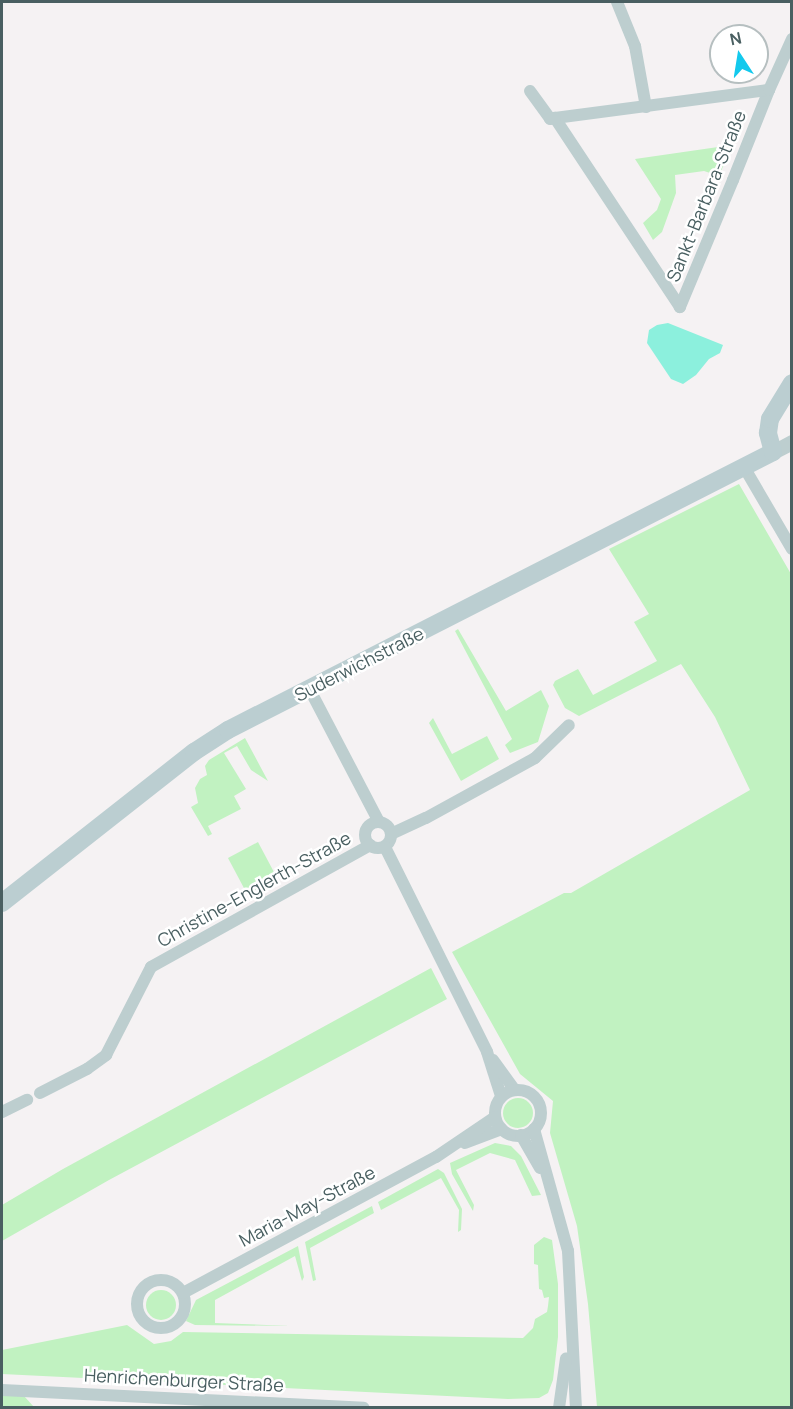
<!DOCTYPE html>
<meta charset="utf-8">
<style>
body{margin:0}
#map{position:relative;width:793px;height:1409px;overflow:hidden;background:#f5f2f3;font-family:Manrope,sans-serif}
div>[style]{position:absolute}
.green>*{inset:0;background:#c1f2c1;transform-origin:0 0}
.round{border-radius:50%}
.water>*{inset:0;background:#8cf0dd}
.minor>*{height:12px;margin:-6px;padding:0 6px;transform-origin:6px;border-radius:6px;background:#bdcecf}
.minor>.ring{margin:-6px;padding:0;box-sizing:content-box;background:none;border:12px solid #bdcecf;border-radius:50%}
.tertiary>*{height:15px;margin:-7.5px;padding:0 7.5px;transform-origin:7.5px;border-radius:7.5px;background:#bdcecf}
.secondary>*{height:18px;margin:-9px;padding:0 9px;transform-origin:9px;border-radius:9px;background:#bbced1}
span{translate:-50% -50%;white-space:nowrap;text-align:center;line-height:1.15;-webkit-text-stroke:5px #fff;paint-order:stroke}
.street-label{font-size:18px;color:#495f61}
.frame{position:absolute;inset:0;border:3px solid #495f61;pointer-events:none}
.north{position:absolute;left:709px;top:24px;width:60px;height:60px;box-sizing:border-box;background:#fff;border:2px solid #b6bfc0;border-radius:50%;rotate:348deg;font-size:16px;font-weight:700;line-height:24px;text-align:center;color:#495f61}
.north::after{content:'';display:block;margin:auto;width:21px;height:27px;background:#13c9ed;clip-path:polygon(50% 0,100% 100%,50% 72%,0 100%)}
</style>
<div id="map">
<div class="green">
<i style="clip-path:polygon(732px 145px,719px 176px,704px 171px,675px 175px,676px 193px,662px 232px,653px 240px,643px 223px,657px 210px,661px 199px,635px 159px)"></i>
<i style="clip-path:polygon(739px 484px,791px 574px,791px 1407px,597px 1407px,588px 1304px,577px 1226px,550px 1133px,553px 1101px,520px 1074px,452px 952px,564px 893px,571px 893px,750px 790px,715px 717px,681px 664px,579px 716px,565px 708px,553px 685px,555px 681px,578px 669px,593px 695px,657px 661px,634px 622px,649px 614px,609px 549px)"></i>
<i style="clip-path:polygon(458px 629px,506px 711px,541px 690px,549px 706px,538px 742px,510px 753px,505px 745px,512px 739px,455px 631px)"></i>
<i style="clip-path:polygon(433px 718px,452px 754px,487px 736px,499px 759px,461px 781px,429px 723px)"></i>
<i style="clip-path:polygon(245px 738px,268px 781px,251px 770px,237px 746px,224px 753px,246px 789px,234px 796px,241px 809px,208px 826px,212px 834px,208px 836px,191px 807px,198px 803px,195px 788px,200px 779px,207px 775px,205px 766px,209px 760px)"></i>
<i style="left:258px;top:842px;width:41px;height:34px;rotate:62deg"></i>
<i style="clip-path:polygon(431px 968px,447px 999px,109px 1180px,2px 1241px,2px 1205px,63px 1169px)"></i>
<i class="round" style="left:503px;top:1098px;width:30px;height:30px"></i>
<i style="clip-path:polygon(495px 1143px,511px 1146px,521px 1156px,541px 1195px,532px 1196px,515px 1160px,490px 1153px,456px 1170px,474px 1205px,473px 1211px,452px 1174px,450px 1163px)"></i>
<i style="clip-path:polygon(438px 1169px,444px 1173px,462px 1209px,461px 1230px,458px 1232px,459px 1210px,441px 1178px,381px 1210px,378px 1202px)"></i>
<i style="clip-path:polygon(372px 1206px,374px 1213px,310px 1248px,316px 1280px,313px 1281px,305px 1242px)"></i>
<i style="clip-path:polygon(544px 1237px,552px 1240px,558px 1284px,558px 1337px,553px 1380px,548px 1393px,539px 1398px,508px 1399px,2px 1374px,2px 1350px,127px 1325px,154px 1344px,171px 1341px,183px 1332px,523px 1338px,533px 1328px,535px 1319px,547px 1312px,548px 1306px,549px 1297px,544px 1298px,542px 1290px,539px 1289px,538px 1265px,534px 1264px,534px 1245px)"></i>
<i style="clip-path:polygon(298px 1246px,304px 1277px,302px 1281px,295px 1256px,215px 1300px,215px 1323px,291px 1326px,195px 1325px,186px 1321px,196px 1300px)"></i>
<i class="round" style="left:146px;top:1290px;width:30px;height:30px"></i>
<i style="clip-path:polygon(2px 1395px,24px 1396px,34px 1407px,2px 1408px)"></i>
</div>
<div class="water">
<i style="clip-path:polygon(668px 323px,723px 345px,720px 353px,709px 359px,696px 375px,683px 384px,671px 379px,647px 343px,649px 330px,657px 325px)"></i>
</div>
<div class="minor">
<i style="left:617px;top:2px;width:48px;rotate:67.8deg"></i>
<i style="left:635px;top:46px;width:62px;rotate:79.8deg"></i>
<i style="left:769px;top:90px;width:97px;rotate:111.8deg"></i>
<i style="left:733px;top:180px;width:138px;rotate:112.7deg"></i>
<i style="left:680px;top:307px;width:227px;rotate:-123.5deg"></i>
<i style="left:555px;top:118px;width:216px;rotate:-7.5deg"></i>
<i style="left:769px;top:90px;width:56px;rotate:-65.7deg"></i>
<i style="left:530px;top:91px;width:34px;rotate:54deg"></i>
<i style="left:550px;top:119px;width:5px;rotate:-11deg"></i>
<i style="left:744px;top:467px;width:95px;rotate:59.7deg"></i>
<i style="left:310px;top:690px;width:149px;rotate:62.4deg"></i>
<i class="ring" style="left:365px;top:822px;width:14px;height:14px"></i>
<i style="left:391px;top:834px;width:38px;rotate:-25deg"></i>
<i style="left:426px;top:818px;width:124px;rotate:-28.8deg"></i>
<i style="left:535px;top:758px;width:47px;rotate:-44.1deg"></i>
<i style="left:385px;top:847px;width:229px;rotate:63.5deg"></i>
<i style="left:487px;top:1052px;width:46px;rotate:72.3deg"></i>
<i style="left:493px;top:1060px;width:37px;rotate:54deg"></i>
<i class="ring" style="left:495px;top:1090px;width:34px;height:34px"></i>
<i style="left:40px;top:1093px;width:53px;rotate:-27.1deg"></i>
<i style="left:87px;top:1069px;width:24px;rotate:-36deg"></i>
<i style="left:106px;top:1055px;width:99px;rotate:-62.9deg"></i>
<i style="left:151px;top:967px;width:251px;rotate:-29.1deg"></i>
<i style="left:2px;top:1112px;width:28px;rotate:-26deg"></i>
<i style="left:534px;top:1129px;width:127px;rotate:74.4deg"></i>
<i style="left:568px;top:1251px;width:157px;rotate:87.1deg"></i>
<i style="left:521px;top:1135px;width:38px;rotate:60deg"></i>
<i style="left:465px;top:1143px;width:39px;rotate:-21deg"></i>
<i class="ring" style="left:137px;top:1280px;width:36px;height:36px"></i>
<i style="left:183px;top:1293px;width:287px;rotate:-28.3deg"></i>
<i style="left:436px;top:1157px;width:71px;rotate:-34.1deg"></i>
<i style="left:2px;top:1390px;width:362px;rotate:2.8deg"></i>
<i style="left:559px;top:1408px;width:50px;rotate:-82deg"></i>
</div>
<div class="tertiary">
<i style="left:773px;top:452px;width:21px;rotate:-28deg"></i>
</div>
<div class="secondary">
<i style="left:2px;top:903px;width:244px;rotate:-38.2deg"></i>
<i style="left:194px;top:752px;width:40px;rotate:-32.9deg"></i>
<i style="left:228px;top:730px;width:612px;rotate:-27.03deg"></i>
<i style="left:773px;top:452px;width:20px;rotate:-105deg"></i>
<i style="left:768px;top:433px;width:14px;rotate:-82deg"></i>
<i style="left:770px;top:419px;width:42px;rotate:-58.6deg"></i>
</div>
<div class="street-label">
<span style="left:706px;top:196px;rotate:-68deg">Sankt-Barbara-Straße</span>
<span style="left:359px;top:664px;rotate:-27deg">Suderwichstraße</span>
<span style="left:254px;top:889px;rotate:-29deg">Christine-Englerth-Straße</span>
<span style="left:307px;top:1206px;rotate:-28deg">Maria-May-Straße</span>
<span style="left:184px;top:1380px;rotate:3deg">Henrichenburger Straße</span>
</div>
<div class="frame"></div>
<div class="north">N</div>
</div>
